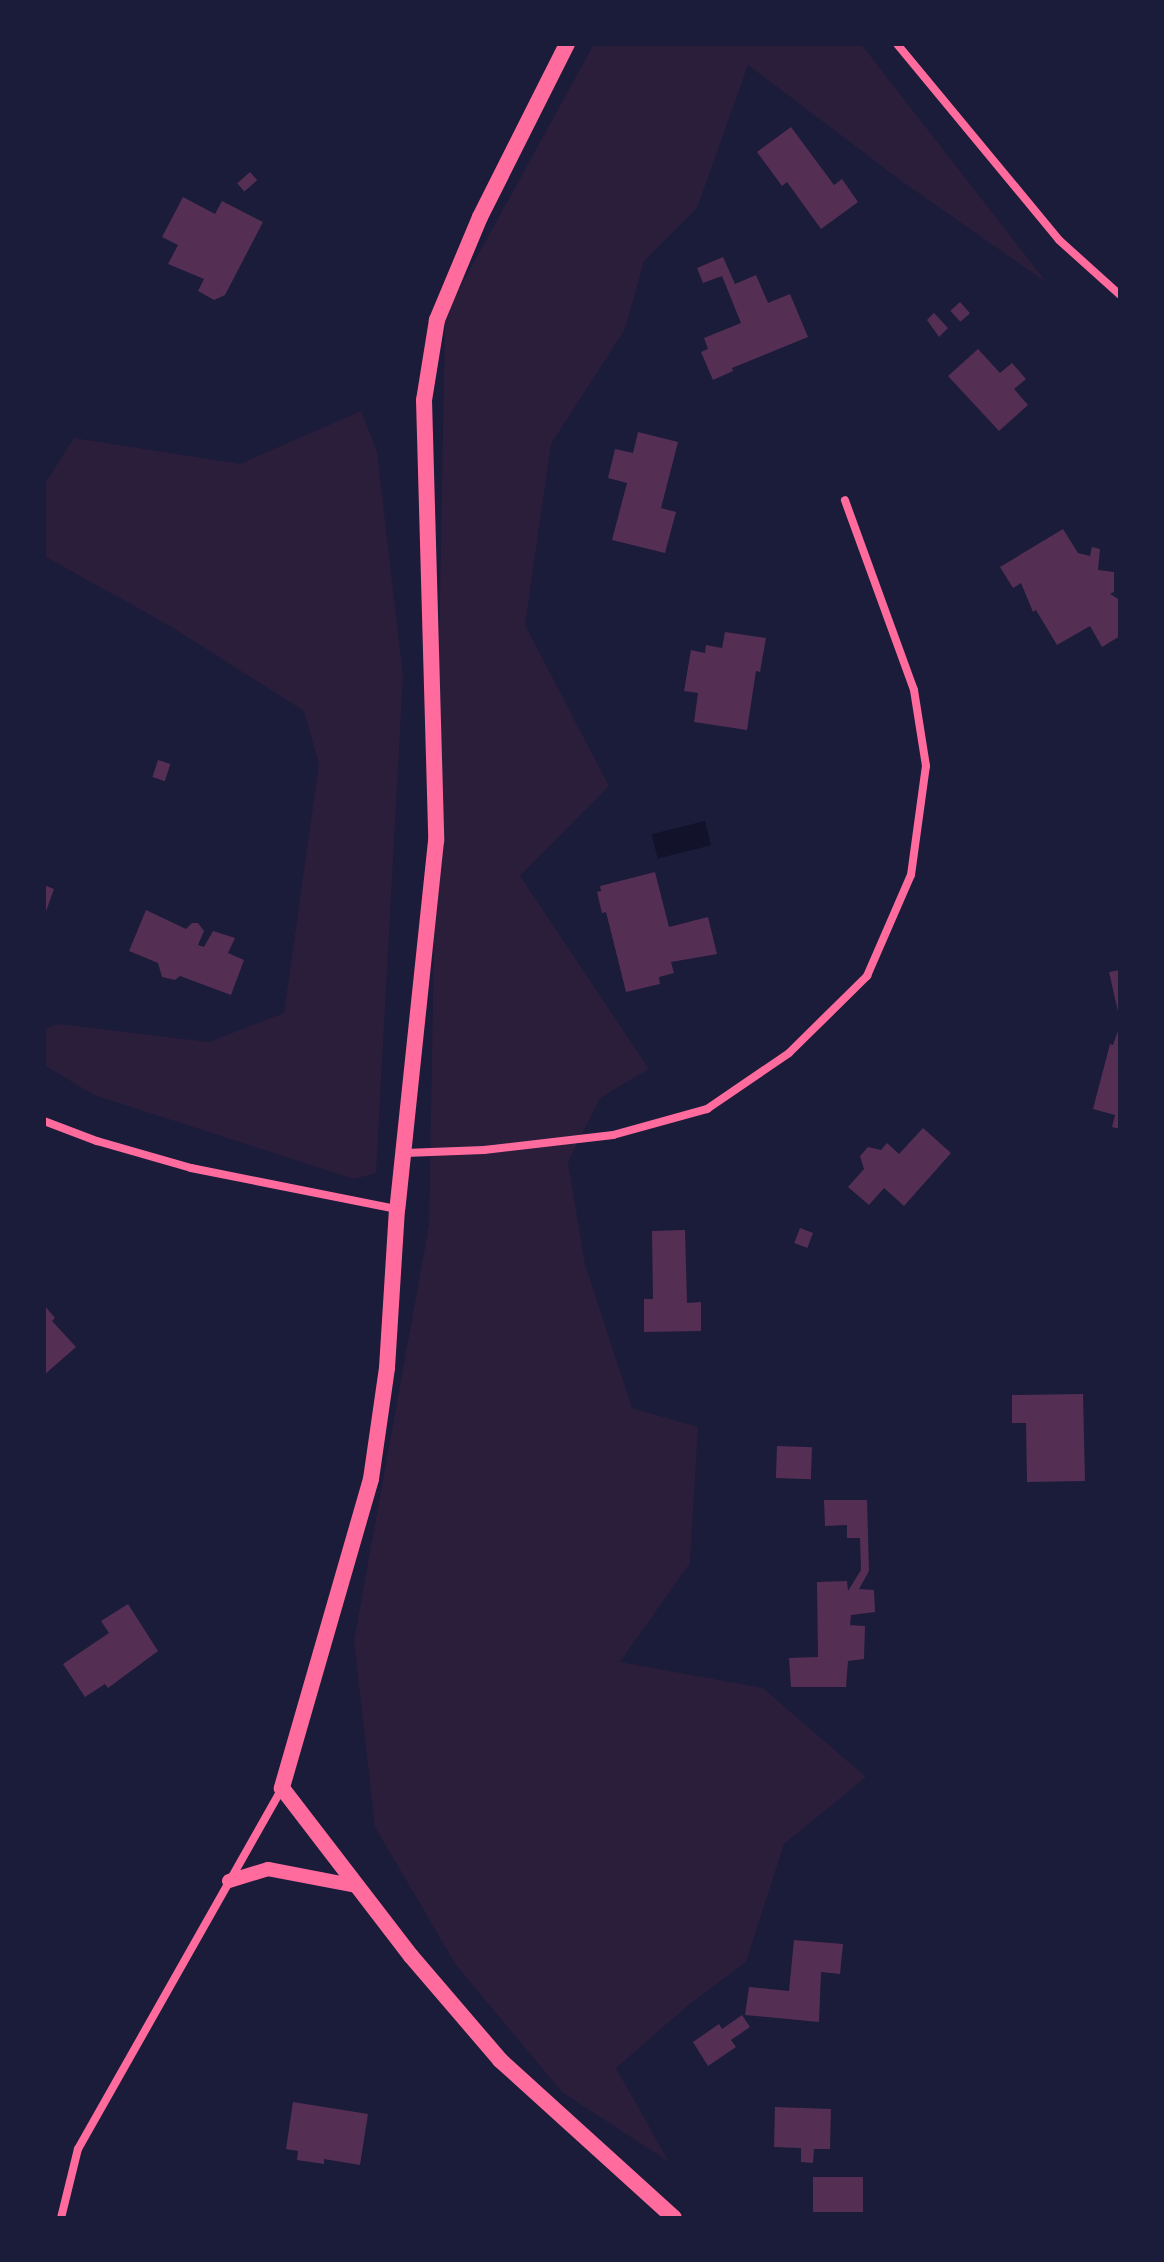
<!DOCTYPE html>
<style>
body{margin:0}
#map{position:relative;width:1164px;height:2262px;overflow:hidden;background:#1b1b3a;font-family:"Exo 2",sans-serif}
div>[style]{position:absolute}
.green>*{inset:0;background:#2a1e3b}
.water>*{inset:0;background:#12122b;transform-origin:0 0}
.building>*{inset:0;background:#542f53;transform-origin:0 0}
.minor>*{height:8px;margin:-4px;padding:0 4px;transform-origin:4px;border-radius:4px;background:#ff6b9d}
.tertiary>*{height:14px;margin:-7px;padding:0 7px;transform-origin:7px;border-radius:7px;background:#ff6b9d}
.secondary>*{height:16px;margin:-8px;padding:0 8px;transform-origin:8px;border-radius:8px;background:#ff6b9d}
span{translate:-50% -50%;white-space:nowrap;text-align:center;line-height:1.15;-webkit-text-stroke:8px #1b1b3a;paint-order:stroke}
.frame{position:absolute;inset:0;border:46px solid #1b1b3a;pointer-events:none}
</style>
<div id="map">
<div class="green">
<i style="clip-path:polygon(594px 44px,861px 44px,1047px 283px,900px 180px,748px 65px,697px 208px,644px 261px,625px 329px,551px 444px,525px 625px,609px 786px,520px 876px,649px 1069px,600px 1098px,568px 1162px,585px 1264px,632px 1408px,698px 1427px,690px 1563px,620px 1662px,763px 1688px,866px 1777px,784px 1844px,746px 1962px,691px 2003px,616px 2068px,669px 2162px,562px 2092px,456px 1965px,375px 1827px,354px 1641px,429px 1225px,445px 315px)"></i>
<i style="clip-path:polygon(361px 411px,377px 451px,403px 676px,376px 1173px,354px 1179px,94px 1095px,44px 1065px,44px 1029px,59px 1024px,209px 1042px,284px 1013px,319px 764px,304px 711px,170px 626px,44px 556px,44px 485px,74px 438px,240px 464px)"></i>
</div>
<div class="water">
<i style="left:705px;top:821px;width:25px;height:55px;rotate:76deg"></i>
</div>
<div class="building">
<i style="clip-path:polygon(791px 127px,834px 185px,842px 179px,858px 202px,821px 229px,787px 182px,782px 186px,757px 152px)"></i>
<i style="left:250px;top:172px;width:11px;height:17px;rotate:49deg"></i>
<i style="clip-path:polygon(183px 197px,215px 214px,222px 201px,263px 222px,225px 295px,214px 300px,198px 291px,204px 279px,168px 264px,178px 245px,162px 237px)"></i>
<i style="clip-path:polygon(723px 257px,735px 284px,756px 275px,768px 303px,790px 294px,808px 337px,732px 368px,733px 371px,713px 380px,701px 352px,708px 349px,704px 338px,741px 323px,722px 276px,703px 283px,697px 268px)"></i>
<i style="left:960px;top:302px;width:15px;height:13px;rotate:48deg"></i>
<i style="clip-path:polygon(934px 313px,948px 328px,939px 337px,927px 320px)"></i>
<i style="clip-path:polygon(978px 349px,1000px 373px,1012px 363px,1026px 379px,1014px 389px,1028px 405px,999px 431px,948px 376px)"></i>
<i style="clip-path:polygon(638px 432px,678px 442px,661px 508px,676px 512px,665px 553px,612px 540px,627px 483px,608px 478px,615px 449px,633px 453px)"></i>
<i style="clip-path:polygon(1063px 529px,1078px 553px,1090px 556px,1092px 547px,1100px 549px,1098px 570px,1114px 572px,1114px 592px,1110px 594px,1120px 600px,1120px 636px,1102px 647px,1090px 626px,1057px 645px,1036px 610px,1033px 612px,1021px 583px,1013px 588px,1000px 567px)"></i>
<i style="clip-path:polygon(725px 632px,766px 638px,760px 672px,756px 671px,747px 730px,694px 722px,698px 693px,684px 691px,691px 650px,705px 653px,706px 645px,722px 648px)"></i>
<i style="left:158px;top:760px;width:13px;height:18px;rotate:18deg"></i>
<i style="clip-path:polygon(655px 872px,669px 927px,708px 917px,717px 954px,671px 962px,674px 973px,659px 977px,660px 984px,626px 992px,606px 912px,602px 913px,597px 892px,601px 891px,600px 886px)"></i>
<i style="clip-path:polygon(44px 885px,54px 889px,44px 917px)"></i>
<i style="clip-path:polygon(146px 910px,186px 929px,192px 923px,198px 923px,204px 931px,198px 945px,204px 947px,213px 931px,235px 938px,228px 953px,244px 960px,231px 995px,180px 976px,175px 980px,162px 977px,158px 963px,129px 951px)"></i>
<i style="clip-path:polygon(1120px 970px,1120px 1016px,1119px 1016px,1109px 972px)"></i>
<i style="clip-path:polygon(1120px 1025px,1120px 1129px,1112px 1127px,1115px 1115px,1093px 1109px,1110px 1044px,1113px 1045px)"></i>
<i style="clip-path:polygon(923px 1128px,951px 1153px,904px 1206px,884px 1188px,869px 1205px,848px 1187px,864px 1169px,860px 1156px,868px 1147px,881px 1150px,887px 1143px,899px 1154px)"></i>
<i style="left:800px;top:1228px;width:14px;height:16px;rotate:21deg"></i>
<i style="clip-path:polygon(685px 1230px,687px 1303px,701px 1302px,701px 1331px,644px 1332px,644px 1299px,653px 1299px,652px 1231px)"></i>
<i style="clip-path:polygon(44px 1305px,55px 1318px,52px 1321px,76px 1347px,44px 1375px)"></i>
<i style="clip-path:polygon(1083px 1394px,1085px 1481px,1027px 1482px,1026px 1423px,1012px 1423px,1012px 1395px)"></i>
<i style="left:777px;top:1446px;width:35px;height:32px;rotate:2deg"></i>
<i style="clip-path:polygon(824px 1500px,867px 1500px,869px 1571px,859px 1589px,874px 1590px,875px 1612px,851px 1615px,850px 1625px,865px 1626px,864px 1659px,848px 1661px,846px 1687px,791px 1687px,789px 1658px,818px 1657px,817px 1582px,847px 1581px,848px 1591px,861px 1570px,860px 1538px,847px 1538px,847px 1525px,825px 1526px)"></i>
<i style="clip-path:polygon(128px 1604px,158px 1651px,108px 1688px,105px 1684px,85px 1697px,63px 1664px,109px 1633px,101px 1621px)"></i>
<i style="clip-path:polygon(794px 1940px,843px 1944px,840px 1974px,821px 1972px,819px 2022px,745px 2015px,749px 1987px,789px 1991px)"></i>
<i style="clip-path:polygon(742px 2015px,750px 2027px,731px 2040px,736px 2047px,708px 2066px,693px 2042px,719px 2024px,722px 2029px)"></i>
<i style="clip-path:polygon(293px 2102px,368px 2114px,360px 2165px,324px 2159px,324px 2164px,297px 2160px,298px 2151px,286px 2149px)"></i>
<i style="clip-path:polygon(775px 2107px,831px 2109px,830px 2149px,814px 2149px,813px 2163px,801px 2162px,801px 2148px,774px 2147px)"></i>
<i style="left:813px;top:2177px;width:50px;height:35px"></i>
</div>
<div class="minor">
<i style="left:897px;top:44px;width:254px;rotate:50.4deg"></i>
<i style="left:1059px;top:240px;width:82px;rotate:42deg"></i>
<i style="left:44px;top:1121px;width:57px;rotate:20.7deg"></i>
<i style="left:97px;top:1141px;width:98px;rotate:16deg"></i>
<i style="left:191px;top:1168px;width:210px;rotate:11.3deg"></i>
<i style="left:405px;top:1153px;width:79px;rotate:-2.2deg"></i>
<i style="left:484px;top:1150px;width:130px;rotate:-6.6deg"></i>
<i style="left:613px;top:1135px;width:98px;rotate:-15.5deg"></i>
<i style="left:707px;top:1109px;width:99px;rotate:-34.3deg"></i>
<i style="left:789px;top:1053px;width:110px;rotate:-44.6deg"></i>
<i style="left:867px;top:976px;width:110px;rotate:-66.5deg"></i>
<i style="left:911px;top:875px;width:110px;rotate:-82.2deg"></i>
<i style="left:926px;top:766px;width:77px;rotate:-99deg"></i>
<i style="left:914px;top:690px;width:202px;rotate:-110deg"></i>
<i style="left:61px;top:2218px;width:71px;rotate:-76.2deg"></i>
<i style="left:78px;top:2149px;width:415px;rotate:-60.5deg"></i>
</div>
<div class="tertiary">
<i style="left:229px;top:1881px;width:41px;rotate:-17.1deg"></i>
<i style="left:268px;top:1869px;width:91px;rotate:10.8deg"></i>
</div>
<div class="secondary">
<i style="left:567px;top:44px;width:194px;rotate:116.7deg"></i>
<i style="left:480px;top:217px;width:112px;rotate:112.7deg"></i>
<i style="left:437px;top:320px;width:81px;rotate:99.2deg"></i>
<i style="left:424px;top:400px;width:441px;rotate:88.4deg"></i>
<i style="left:436px;top:841px;width:370px;rotate:96deg"></i>
<i style="left:397px;top:1209px;width:159px;rotate:93.6deg"></i>
<i style="left:387px;top:1368px;width:112px;rotate:98.2deg"></i>
<i style="left:371px;top:1479px;width:322px;rotate:106.1deg"></i>
<i style="left:282px;top:1788px;width:212px;rotate:52.5deg"></i>
<i style="left:411px;top:1956px;width:137px;rotate:49.4deg"></i>
<i style="left:500px;top:2060px;width:235px;rotate:42.2deg"></i>
</div>
<div class="frame"></div>
</div>
